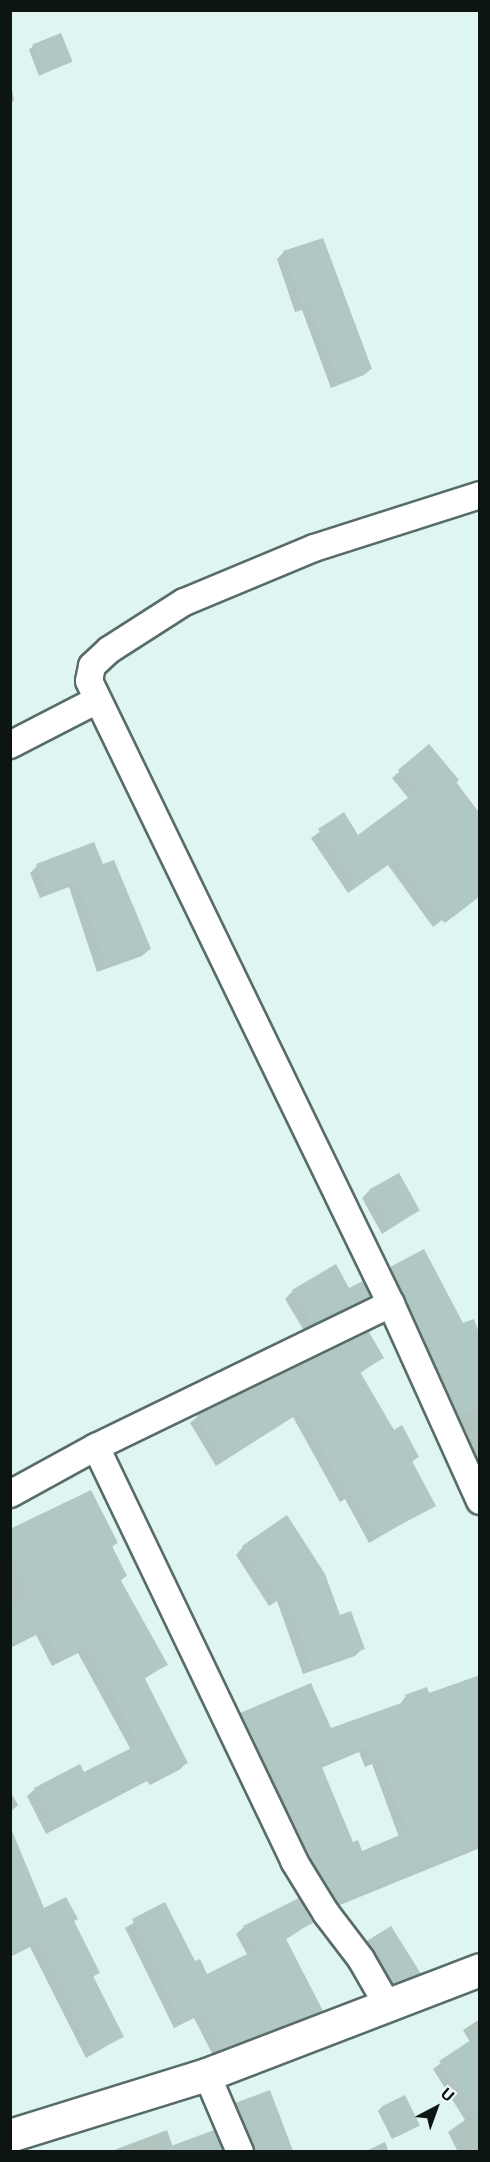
<!DOCTYPE html>
<style>
body{margin:0}
#map{position:relative;width:490px;height:2162px;overflow:hidden;background:#def5f1;font-family:"Open Sans",sans-serif}
div>[style]{position:absolute}
.shadow>*{inset:0;background:#0003}
.building>*{inset:0;background:#b1c7c3;transform-origin:0 0}
.roads{filter:drop-shadow(2px 0 #586c69) drop-shadow(-2px 0 #586c69) drop-shadow(0 2px #586c69) drop-shadow(0 -2px #586c69)}
.minor>*{height:26px;margin:-13px;padding:0 13px;transform-origin:13px;border-radius:13px;background:#fff}
.tertiary>*{height:32px;margin:-16px;padding:0 16px;transform-origin:16px;border-radius:16px;background:#fff}
span{translate:-50% -50%;white-space:nowrap;text-align:center;line-height:1.15;-webkit-text-stroke:4.5px #f5fefd;paint-order:stroke}
.frame{position:absolute;inset:0;border:12px solid #0d1513;pointer-events:none}
.north{position:absolute;left:406px;top:2078px;width:60px;height:60px;-webkit-text-stroke:4px #f5fefd;paint-order:stroke;rotate:41deg;font-size:16px;font-weight:700;line-height:24px;text-align:center;color:#0d1513}
.north::after{content:'';display:block;margin:auto;width:21px;height:27px;background:#0d1513;clip-path:polygon(50% 0,100% 100%,50% 72%,0 100%)}
</style>
<div id="map">
<div class="shadow">
<i style="clip-path:polygon(33px 46px,71px 61px,39px 76px,29px 50px)"></i>
<i style="clip-path:polygon(10px 79px,14px 100px,10px 104px)"></i>
<i style="clip-path:polygon(284px 252px,371px 369px,364px 375px,331px 388px,302px 310px,295px 312px,277px 259px)"></i>
<i style="clip-path:polygon(429px 746px,480px 814px,480px 895px,445px 923px,442px 920px,433px 927px,388px 865px,348px 893px,311px 838px,343px 815px,358px 837px,409px 799px,392px 778px)"></i>
<i style="clip-path:polygon(37px 866px,102px 866px,130px 906px,133px 905px,150px 949px,142px 956px,97px 972px,69px 887px,40px 898px,30px 873px)"></i>
<i style="clip-path:polygon(370px 1190px,418px 1211px,382px 1234px,362px 1198px)"></i>
<i style="clip-path:polygon(391px 1268px,480px 1340px,480px 1462px,476px 1463px,460px 1420px,451px 1423px,383px 1276px)"></i>
<i style="clip-path:polygon(349px 1290px,369px 1297px,305px 1332px,285px 1299px,293px 1291px)"></i>
<i style="clip-path:polygon(368px 1333px,383px 1357px,359px 1374px,393px 1432px,417px 1457px,411px 1463px,434px 1505px,369px 1543px,345px 1499px,340px 1502px,293px 1417px,216px 1466px,190px 1423px,198px 1416px)"></i>
<i style="clip-path:polygon(10px 1530px,116px 1543px,111px 1548px,126px 1576px,120px 1581px,166px 1665px,144px 1679px,186px 1763px,179px 1770px,150px 1785px,147px 1781px,46px 1834px,27px 1796px,35px 1789px,84px 1774px,131px 1750px,78px 1653px,52px 1666px,36px 1635px,10px 1648px)"></i>
<i style="clip-path:polygon(243px 1547px,339px 1617px,363px 1648px,355px 1656px,303px 1674px,277px 1601px,269px 1606px,236px 1555px)"></i>
<i style="clip-path:polygon(evenodd,480px 1676px,480px 1848px,330px 1909px,233px 1721px,241px 1714px,330px 1730px,399px 1706px,406px 1696px,428px 1695px,480px 1676px,359px 1752px,365px 1767px,372px 1764px,399px 1837px,362px 1853px,352px 1844px,321px 1768px,359px 1752px)"></i>
<i style="clip-path:polygon(10px 1791px,18px 1805px,10px 1812px)"></i>
<i style="clip-path:polygon(10px 1868px,44px 1910px,73px 1922px,99px 1972px,92px 1978px,122px 2037px,86px 2058px,30px 1947px,10px 1957px)"></i>
<i style="clip-path:polygon(298px 1900px,311px 1923px,285px 1940px,321px 2011px,314px 2018px,214px 2057px,194px 2018px,174px 2028px,125px 1928px,165px 1904px,195px 1963px,207px 1976px,248px 1956px,236px 1934px,244px 1927px)"></i>
<i style="clip-path:polygon(367px 1942px,419px 1973px,411px 1981px,385px 1991px,359px 1949px)"></i>
<i style="clip-path:polygon(480px 2019px,480px 2152px,458px 2152px,448px 2132px,465px 2120px,433px 2069px,470px 2042px,463px 2030px)"></i>
<i style="clip-path:polygon(269px 2091px,292px 2152px,243px 2152px,227px 2113px,236px 2104px)"></i>
<i style="clip-path:polygon(382px 2107px,418px 2125px,392px 2139px,378px 2111px)"></i>
<i style="clip-path:polygon(167px 2130px,173px 2147px,213px 2132px,223px 2152px,109px 2152px)"></i>
<i style="clip-path:polygon(385px 2142px,389px 2152px,364px 2152px)"></i>
</div>
<div class="building">
<i style="left:61px;top:33px;width:31px;height:31px;rotate:68deg"></i>
<i style="clip-path:polygon(323px 238px,372px 369px,338px 382px,309px 304px,302px 306px,283px 251px)"></i>
<i style="clip-path:polygon(429px 744px,459px 780px,456px 783px,480px 814px,480px 896px,453px 917px,450px 914px,441px 921px,396px 858px,356px 886px,318px 829px,344px 812px,358px 835px,417px 791px,398px 770px)"></i>
<i style="clip-path:polygon(94px 842px,103px 864px,114px 860px,151px 949px,105px 966px,76px 881px,47px 892px,36px 864px)"></i>
<i style="left:399px;top:1173px;width:43px;height:34px;rotate:61deg"></i>
<i style="clip-path:polygon(424px 1249px,463px 1323px,474px 1319px,480px 1336px,480px 1409px,458px 1416px,390px 1267px)"></i>
<i style="clip-path:polygon(336px 1264px,349px 1288px,363px 1281px,371px 1297px,312px 1325px,292px 1290px)"></i>
<i style="clip-path:polygon(369px 1332px,384px 1358px,360px 1372px,394px 1430px,402px 1425px,419px 1457px,412px 1461px,436px 1506px,377px 1537px,353px 1493px,348px 1496px,301px 1411px,223px 1460px,197px 1415px)"></i>
<i style="clip-path:polygon(91px 1490px,118px 1543px,112px 1546px,127px 1576px,120px 1579px,168px 1665px,144px 1677px,188px 1763px,157px 1779px,155px 1775px,54px 1828px,34px 1788px,80px 1764px,84px 1772px,139px 1744px,86px 1646px,60px 1660px,44px 1629px,10px 1646px,10px 1603px,29px 1594px,10px 1557px,10px 1529px)"></i>
<i style="clip-path:polygon(287px 1515px,325px 1574px,340px 1615px,351px 1611px,365px 1649px,311px 1668px,284px 1595px,277px 1600px,242px 1546px)"></i>
<i style="clip-path:polygon(evenodd,480px 1675px,480px 1844px,337px 1903px,307px 1854px,261px 1745px,256px 1747px,240px 1713px,311px 1683px,331px 1728px,407px 1701px,405px 1695px,427px 1687px,429px 1693px,480px 1675px,367px 1746px,372px 1761px,380px 1758px,407px 1832px,362px 1851px,358px 1840px,353px 1842px,321px 1765px,367px 1746px)"></i>
<i style="clip-path:polygon(10px 1826px,44px 1908px,66px 1897px,78px 1919px,74px 1921px,100px 1973px,93px 1976px,124px 2037px,93px 2052px,38px 1941px,10px 1954px)"></i>
<i style="clip-path:polygon(299px 1898px,313px 1923px,285px 1937px,323px 2011px,221px 2050px,202px 2012px,181px 2022px,132px 1919px,165px 1902px,195px 1961px,200px 1959px,207px 1974px,255px 1950px,243px 1926px)"></i>
<i style="left:391px;top:1926px;width:57px;height:29px;rotate:58deg"></i>
<i style="clip-path:polygon(480px 2034px,480px 2125px,439px 2061px)"></i>
<i style="clip-path:polygon(270px 2090px,293px 2151px,255px 2151px,235px 2103px)"></i>
<i style="left:405px;top:2095px;width:34px;height:26px;rotate:64deg"></i>
<i style="clip-path:polygon(214px 2130px,223px 2151px,163px 2151px,163px 2149px)"></i>
</div>
<div class="roads">
<div class="minor">
<i style="left:480px;top:495px;width:174px;rotate:162.3deg"></i>
<i style="left:314px;top:548px;width:141px;rotate:157.4deg"></i>
<i style="left:184px;top:602px;width:89px;rotate:147.4deg"></i>
<i style="left:109px;top:650px;width:23px;rotate:137deg"></i>
<i style="left:92px;top:666px;width:15px;rotate:101deg"></i>
<i style="left:89px;top:681px;width:692px;rotate:64.14deg"></i>
<i style="left:391px;top:1304px;width:216px;rotate:65.7deg"></i>
<i style="left:10px;top:745px;width:98px;rotate:-27.3deg"></i>
<i style="left:96px;top:1447px;width:459px;rotate:64.4deg"></i>
<i style="left:294px;top:1861px;width:61px;rotate:58.4deg"></i>
<i style="left:326px;top:1913px;width:58px;rotate:52.7deg"></i>
<i style="left:361px;top:1959px;width:54px;rotate:60.1deg"></i>
<i style="left:10px;top:1494px;width:98px;rotate:-28.7deg"></i>
<i style="left:96px;top:1447px;width:328px;rotate:-25.9deg"></i>
<i style="left:207px;top:2075px;width:84px;rotate:66.8deg"></i>
</div>
<div class="tertiary">
<i style="left:10px;top:2136px;width:206px;rotate:-17.2deg"></i>
<i style="left:207px;top:2075px;width:292px;rotate:-21deg"></i>
</div>
</div>
<div class="frame"></div>
<div class="north">U</div>
</div>
